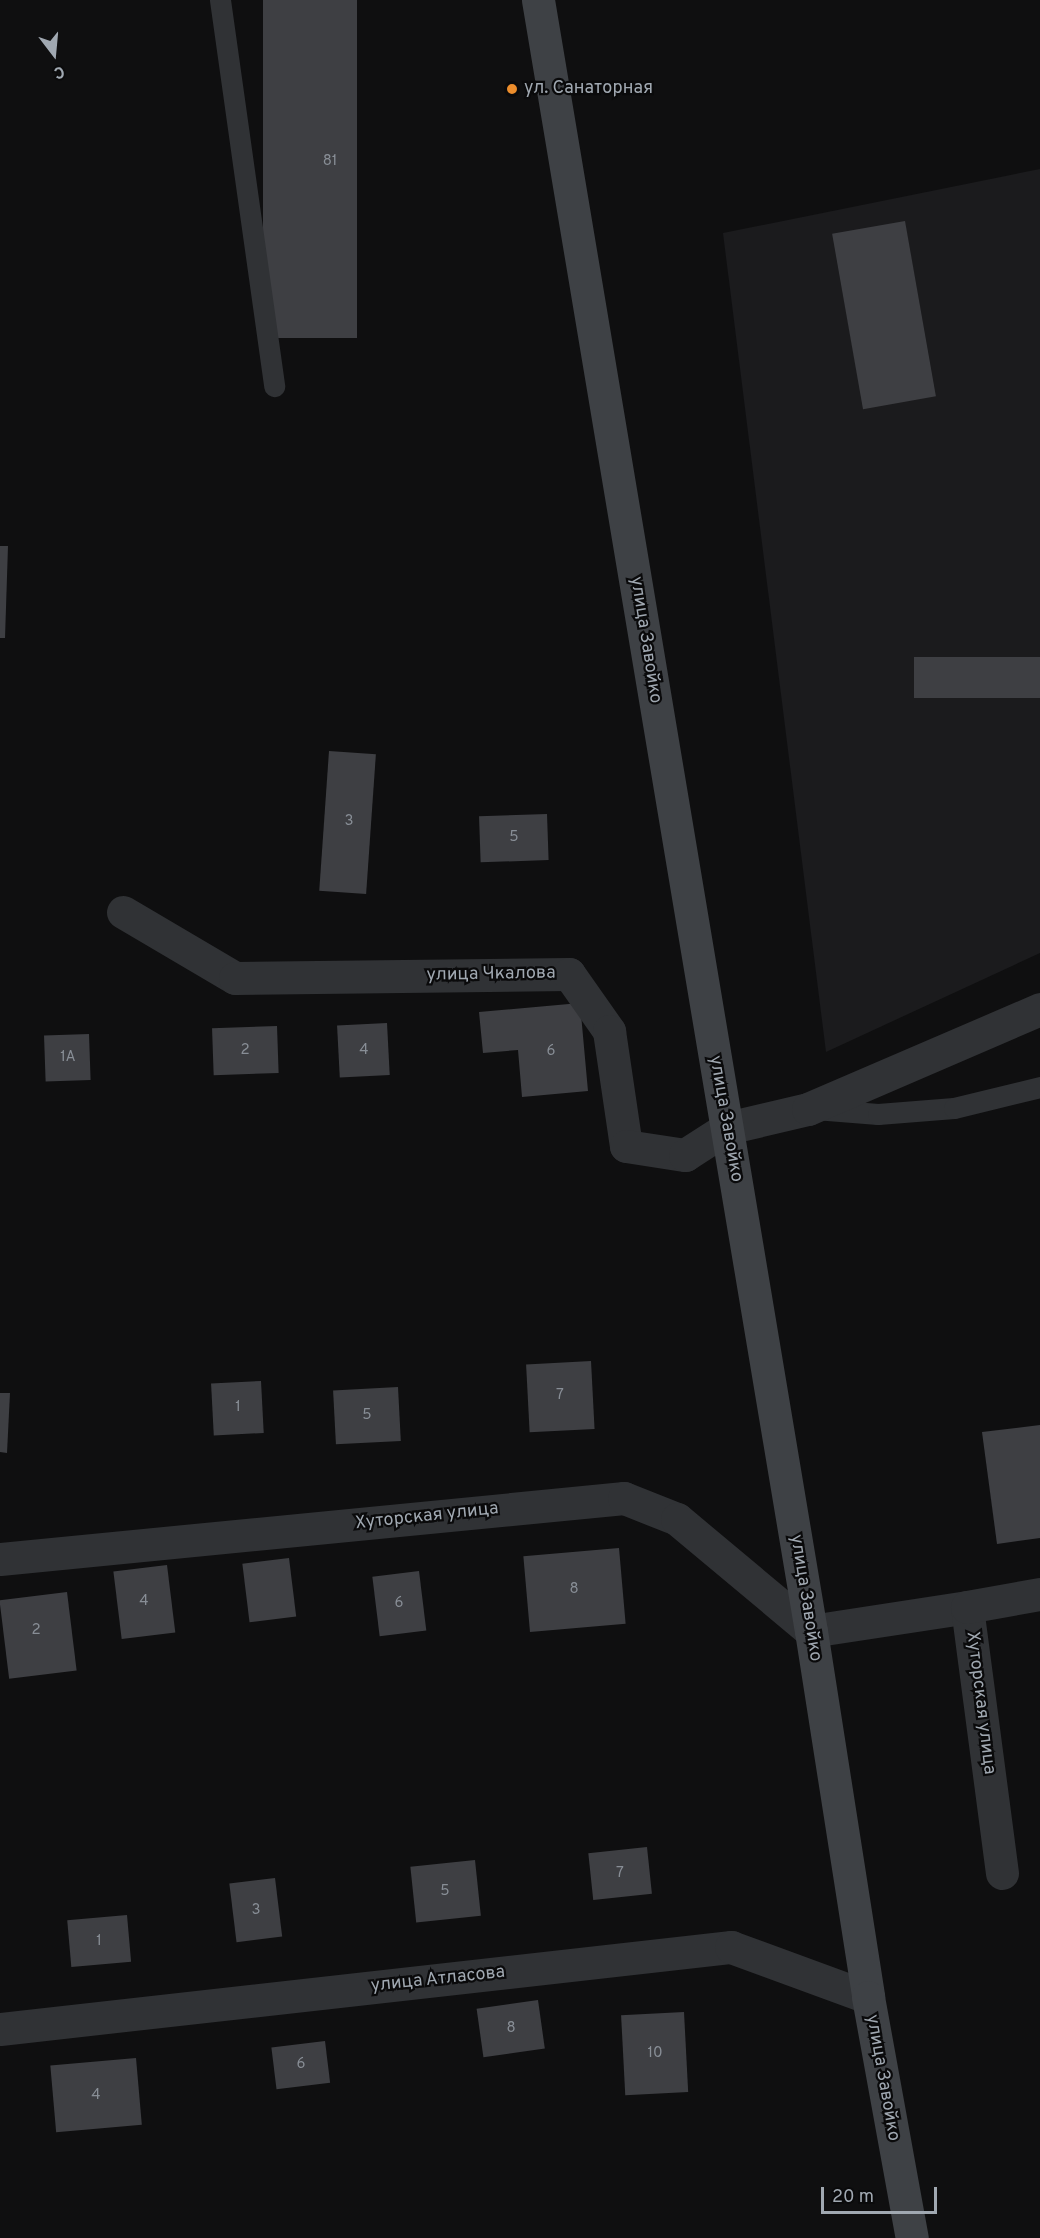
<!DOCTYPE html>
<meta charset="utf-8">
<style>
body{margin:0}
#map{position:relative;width:1040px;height:2238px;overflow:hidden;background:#0f0f10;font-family:Overpass,sans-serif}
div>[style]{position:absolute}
.built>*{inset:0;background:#1b1b1d}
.building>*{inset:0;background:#3e3f43;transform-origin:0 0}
.service>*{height:21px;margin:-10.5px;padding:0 10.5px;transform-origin:10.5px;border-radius:10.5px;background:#303235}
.minor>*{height:33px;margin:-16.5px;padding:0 16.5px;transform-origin:16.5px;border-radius:16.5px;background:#303235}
.secondary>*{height:33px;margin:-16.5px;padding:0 16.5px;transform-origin:16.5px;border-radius:16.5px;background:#3e4145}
.dots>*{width:16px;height:16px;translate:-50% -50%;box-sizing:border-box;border:3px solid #0a0a0b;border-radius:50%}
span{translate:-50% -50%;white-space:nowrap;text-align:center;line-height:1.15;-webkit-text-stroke:4.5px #0a0a0b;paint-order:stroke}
.number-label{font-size:15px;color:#888e96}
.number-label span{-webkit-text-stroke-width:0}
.poi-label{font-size:18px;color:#a0a8b1}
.left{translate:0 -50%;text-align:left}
.street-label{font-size:18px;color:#a0a8b1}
.north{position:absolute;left:24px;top:24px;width:60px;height:60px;-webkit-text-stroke:4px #0a0a0b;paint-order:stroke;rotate:164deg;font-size:16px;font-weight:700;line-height:24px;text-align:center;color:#a0a8b1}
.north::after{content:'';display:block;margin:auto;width:21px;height:27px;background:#a0a8b1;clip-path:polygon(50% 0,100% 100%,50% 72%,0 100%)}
.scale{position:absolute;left:821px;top:2187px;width:116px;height:27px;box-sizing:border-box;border:3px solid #a0a8b1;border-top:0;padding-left:8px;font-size:18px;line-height:21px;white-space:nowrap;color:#a0a8b1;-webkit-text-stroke:4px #0a0a0b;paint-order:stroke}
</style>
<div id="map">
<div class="built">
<i style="clip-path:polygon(1040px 169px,1040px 953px,826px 1052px,723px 233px)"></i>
</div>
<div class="building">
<i style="left:263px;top:0;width:94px;height:338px"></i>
<i style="left:905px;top:221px;width:178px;height:74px;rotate:80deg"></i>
<i style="clip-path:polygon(0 546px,8px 546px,5px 638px,0 638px)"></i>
<i style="left:1040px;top:657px;width:41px;height:126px;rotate:90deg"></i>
<i style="left:329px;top:751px;width:47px;height:140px;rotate:4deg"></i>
<i style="left:547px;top:814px;width:46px;height:68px;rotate:88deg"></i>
<i style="clip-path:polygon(580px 1003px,588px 1091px,522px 1097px,518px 1050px,483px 1053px,479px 1012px)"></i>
<i style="left:387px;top:1023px;width:52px;height:50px;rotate:87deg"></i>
<i style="left:277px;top:1026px;width:47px;height:65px;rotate:88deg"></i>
<i style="left:89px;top:1034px;width:46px;height:45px;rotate:88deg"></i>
<i style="left:591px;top:1361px;width:68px;height:65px;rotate:87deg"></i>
<i style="left:261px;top:1381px;width:52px;height:50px;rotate:87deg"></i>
<i style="left:398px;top:1387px;width:54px;height:65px;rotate:87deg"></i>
<i style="clip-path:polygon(0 1393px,10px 1393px,7px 1453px,0 1452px)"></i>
<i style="clip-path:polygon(1040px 1425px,1040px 1538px,997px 1544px,982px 1432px)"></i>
<i style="left:619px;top:1548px;width:76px;height:96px;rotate:85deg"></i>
<i style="left:289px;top:1558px;width:59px;height:47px;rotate:83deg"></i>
<i style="left:167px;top:1565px;width:68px;height:54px;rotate:83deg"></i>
<i style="left:419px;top:1571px;width:60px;height:47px;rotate:83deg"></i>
<i style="left:67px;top:1592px;width:79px;height:68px;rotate:83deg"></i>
<i style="left:647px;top:1847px;width:47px;height:59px;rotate:84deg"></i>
<i style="left:475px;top:1860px;width:56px;height:65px;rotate:84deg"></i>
<i style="left:275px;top:1878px;width:59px;height:46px;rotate:83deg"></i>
<i style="left:127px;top:1915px;width:47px;height:60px;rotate:85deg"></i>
<i style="left:538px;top:2000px;width:49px;height:62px;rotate:82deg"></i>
<i style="left:684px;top:2012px;width:80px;height:63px;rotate:87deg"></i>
<i style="left:325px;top:2041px;width:42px;height:54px;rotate:83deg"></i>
<i style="left:136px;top:2058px;width:67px;height:86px;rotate:85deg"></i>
</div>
<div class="service">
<i style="left:220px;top:0;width:390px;rotate:82deg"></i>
<i style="left:815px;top:1109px;width:63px;rotate:4.5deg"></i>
<i style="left:878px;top:1114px;width:76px;rotate:-4.5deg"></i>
<i style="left:954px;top:1108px;width:89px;rotate:-13.7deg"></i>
</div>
<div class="minor">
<i style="left:123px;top:912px;width:130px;rotate:30.5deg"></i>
<i style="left:235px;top:978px;width:334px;rotate:-0.7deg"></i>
<i style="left:569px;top:974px;width:70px;rotate:54.9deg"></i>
<i style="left:609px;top:1031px;width:116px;rotate:81.6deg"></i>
<i style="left:626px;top:1146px;width:60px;rotate:8.7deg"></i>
<i style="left:685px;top:1155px;width:50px;rotate:-32.7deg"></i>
<i style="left:727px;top:1128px;width:83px;rotate:-13.2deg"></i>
<i style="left:808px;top:1109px;width:253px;rotate:-23.3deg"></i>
<i style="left:0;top:1559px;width:627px;rotate:-5.58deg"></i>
<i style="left:624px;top:1498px;width:57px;rotate:21.6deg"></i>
<i style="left:677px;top:1519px;width:175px;rotate:39.9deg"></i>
<i style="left:811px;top:1631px;width:158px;rotate:-8.7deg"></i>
<i style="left:1002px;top:1873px;width:268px;rotate:-97.5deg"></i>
<i style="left:967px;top:1607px;width:74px;rotate:-10.1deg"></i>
<i style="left:0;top:2029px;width:736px;rotate:-6.4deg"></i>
<i style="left:731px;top:1947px;width:146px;rotate:20.1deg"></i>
</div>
<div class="secondary">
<i style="left:538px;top:0;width:1654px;rotate:80.5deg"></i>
<i style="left:811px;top:1631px;width:370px;rotate:81.1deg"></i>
<i style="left:868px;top:1997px;width:245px;rotate:79.7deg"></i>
</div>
<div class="dots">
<i style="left:512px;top:89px;background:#ec8d2c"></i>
</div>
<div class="number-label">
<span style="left:330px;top:162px">81</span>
<span style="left:349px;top:822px">3</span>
<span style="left:514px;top:838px">5</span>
<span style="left:245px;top:1051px">2</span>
<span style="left:364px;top:1051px">4</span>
<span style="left:551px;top:1052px">6</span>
<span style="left:68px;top:1058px">1А</span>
<span style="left:560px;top:1396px">7</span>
<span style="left:238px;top:1408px">1</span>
<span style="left:367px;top:1416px">5</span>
<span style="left:574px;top:1590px">8</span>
<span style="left:144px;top:1602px">4</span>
<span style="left:399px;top:1604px">6</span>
<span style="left:36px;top:1631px">2</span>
<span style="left:620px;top:1874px">7</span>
<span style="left:445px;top:1892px">5</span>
<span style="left:256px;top:1911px">3</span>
<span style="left:99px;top:1942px">1</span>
<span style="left:511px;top:2029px">8</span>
<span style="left:655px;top:2054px">10</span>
<span style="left:301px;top:2065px">6</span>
<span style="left:96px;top:2096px">4</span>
</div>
<div class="poi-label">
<span class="left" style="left:524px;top:89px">ул. Санаторная</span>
</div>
<div class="street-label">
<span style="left:645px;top:640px;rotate:81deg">улица Завойко</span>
<span style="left:491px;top:975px;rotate:-1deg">улица Чкалова</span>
<span style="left:725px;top:1119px;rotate:80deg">улица Завойко</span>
<span style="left:427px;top:1517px;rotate:-6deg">Хуторская улица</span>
<span style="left:805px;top:1598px;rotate:81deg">улица Завойко</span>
<span style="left:980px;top:1703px;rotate:83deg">Хуторская улица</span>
<span style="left:438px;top:1980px;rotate:-6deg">улица Атласова</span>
<span style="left:882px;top:2078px;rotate:80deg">улица Завойко</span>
</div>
<div class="north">С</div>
<div class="scale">20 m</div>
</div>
